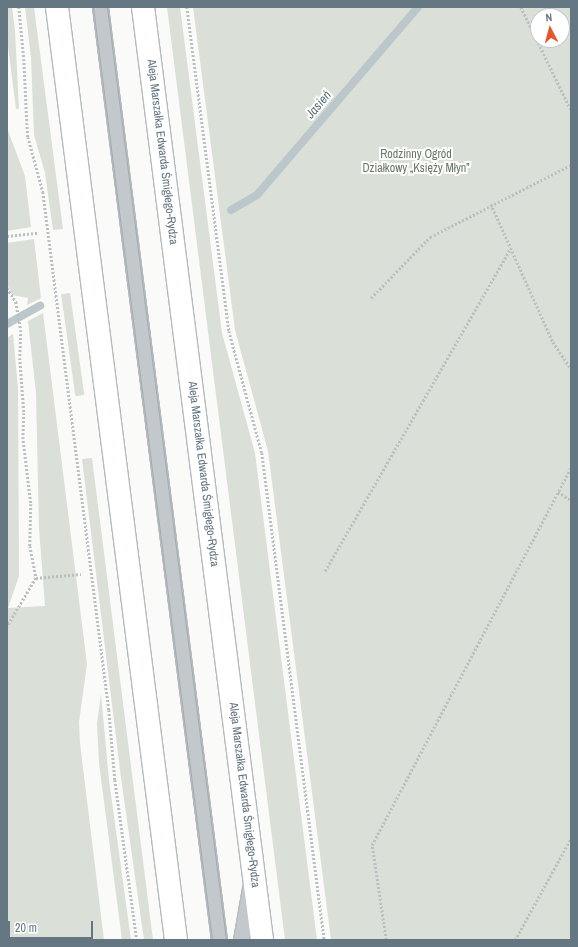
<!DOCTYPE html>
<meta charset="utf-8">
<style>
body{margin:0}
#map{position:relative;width:578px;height:947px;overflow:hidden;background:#fafaf8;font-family:"Archivo Narrow",sans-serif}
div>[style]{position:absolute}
.green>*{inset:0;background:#dadfd7;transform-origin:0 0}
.stream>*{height:8px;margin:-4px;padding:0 4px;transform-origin:4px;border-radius:4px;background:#bbc7cb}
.path>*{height:2.5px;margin-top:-1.25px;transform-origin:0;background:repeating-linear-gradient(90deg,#bbbfc2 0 2px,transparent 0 4px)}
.roads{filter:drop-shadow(1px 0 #b5babe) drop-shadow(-1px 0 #b5babe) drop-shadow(0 1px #b5babe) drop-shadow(0 -1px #b5babe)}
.lane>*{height:15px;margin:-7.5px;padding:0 7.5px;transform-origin:7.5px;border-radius:7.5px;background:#c3c8cc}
.primary>*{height:22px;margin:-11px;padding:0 11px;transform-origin:11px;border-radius:11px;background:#fff}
.tram>*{height:1px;margin:-0.5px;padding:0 0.5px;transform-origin:0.5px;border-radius:0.5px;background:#a2aab0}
span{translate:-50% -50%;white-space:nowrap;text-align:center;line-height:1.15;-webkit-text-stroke:4px #fff;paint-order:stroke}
.street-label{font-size:12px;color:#657683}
.park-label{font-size:12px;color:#687a64}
.water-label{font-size:13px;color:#60757c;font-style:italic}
.frame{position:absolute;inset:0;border:8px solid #657683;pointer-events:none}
.north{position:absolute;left:530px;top:8px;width:40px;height:40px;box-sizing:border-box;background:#fff;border:1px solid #c1c8cd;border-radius:50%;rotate:354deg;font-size:11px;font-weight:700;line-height:16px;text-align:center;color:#657683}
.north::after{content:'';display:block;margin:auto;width:14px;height:18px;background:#e4572e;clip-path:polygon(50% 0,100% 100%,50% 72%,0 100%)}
.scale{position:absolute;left:8px;top:921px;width:85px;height:18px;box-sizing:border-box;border:2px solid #657683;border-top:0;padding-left:5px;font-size:12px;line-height:14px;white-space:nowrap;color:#657683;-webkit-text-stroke:3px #fff;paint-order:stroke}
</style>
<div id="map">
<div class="green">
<i style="clip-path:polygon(7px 7px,12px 7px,15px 31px,19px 109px,16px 109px,7px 38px)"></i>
<i style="clip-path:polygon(25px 7px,34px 7px,63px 229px,53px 230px,45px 173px,34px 135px,31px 58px)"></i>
<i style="clip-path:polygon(167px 7px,180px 7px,222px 333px,255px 453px,317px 940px,285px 940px)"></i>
<i style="clip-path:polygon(evenodd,193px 7px,571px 7px,571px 940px,331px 940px,268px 451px,235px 330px,193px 7px,538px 16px,562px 16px,562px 40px,538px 40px,538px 16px)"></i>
<i style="clip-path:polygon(7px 128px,25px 176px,31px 227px,7px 231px)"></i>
<i style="clip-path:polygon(34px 239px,41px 298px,27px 305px,28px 298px,12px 295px,7px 284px,7px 243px)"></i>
<i style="left:70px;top:293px;width:103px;height:9px;rotate:82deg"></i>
<i style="clip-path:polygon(43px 313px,87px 664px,79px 722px,80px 743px,104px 940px,7px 940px,7px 338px,13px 334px,18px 388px,19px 576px,8px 608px,45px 606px,39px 528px,36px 393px,28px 321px)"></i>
<i style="clip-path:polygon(92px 458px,153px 940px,144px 940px,121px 778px,82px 459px)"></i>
<i style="clip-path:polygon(101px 694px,109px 780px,131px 940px,122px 940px,99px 763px,97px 724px)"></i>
</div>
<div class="stream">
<i style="left:231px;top:210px;width:30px;rotate:-30deg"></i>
<i style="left:257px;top:195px;width:248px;rotate:-49.4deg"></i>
<i style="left:7px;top:324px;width:38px;rotate:-29deg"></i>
</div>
<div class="path">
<i style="left:19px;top:7px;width:52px;rotate:84.5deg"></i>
<i style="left:24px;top:59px;width:64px;rotate:87.3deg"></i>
<i style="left:27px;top:123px;width:14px;rotate:86deg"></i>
<i style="left:28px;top:137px;width:57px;rotate:74.7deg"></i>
<i style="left:43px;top:192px;width:522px;rotate:82.74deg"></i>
<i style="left:109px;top:710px;width:70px;rotate:85.1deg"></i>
<i style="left:115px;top:780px;width:162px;rotate:82.2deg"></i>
<i style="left:187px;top:7px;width:327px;rotate:82.6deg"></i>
<i style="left:229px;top:331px;width:126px;rotate:74.9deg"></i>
<i style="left:262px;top:453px;width:491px;rotate:82.7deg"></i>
<i style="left:521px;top:7px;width:114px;rotate:64.1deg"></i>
<i style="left:491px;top:204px;width:151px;rotate:65.8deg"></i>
<i style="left:553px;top:342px;width:32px;rotate:56deg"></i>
<i style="left:7px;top:236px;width:31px;rotate:-6deg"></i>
<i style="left:7px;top:288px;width:17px;rotate:57deg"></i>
<i style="left:16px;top:302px;width:28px;rotate:80deg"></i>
<i style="left:21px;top:330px;width:28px;rotate:92deg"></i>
<i style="left:20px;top:358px;width:55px;rotate:85.8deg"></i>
<i style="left:24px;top:413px;width:24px;rotate:92deg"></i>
<i style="left:23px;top:437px;width:67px;rotate:83.2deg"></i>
<i style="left:31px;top:504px;width:42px;rotate:91.4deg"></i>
<i style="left:30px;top:546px;width:33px;rotate:79deg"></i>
<i style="left:36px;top:578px;width:57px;rotate:120.6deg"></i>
<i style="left:371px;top:298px;width:85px;rotate:-46deg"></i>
<i style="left:430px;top:237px;width:158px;rotate:-27.1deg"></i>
<i style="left:558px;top:492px;width:15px;rotate:32deg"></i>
<i style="left:325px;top:571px;width:373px;rotate:-60.1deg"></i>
<i style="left:36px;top:578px;width:45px;rotate:-5.1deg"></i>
<i style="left:386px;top:940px;width:96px;rotate:-98.4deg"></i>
<i style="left:372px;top:845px;width:427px;rotate:-62.2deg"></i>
<i style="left:515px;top:940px;width:116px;rotate:-61.2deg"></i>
</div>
<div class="roads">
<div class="lane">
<i style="left:100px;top:7px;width:941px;rotate:82.73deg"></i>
<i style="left:241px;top:940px;width:53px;rotate:-80.2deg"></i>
</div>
<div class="primary">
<i style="left:57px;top:7px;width:941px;rotate:82.73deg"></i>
<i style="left:143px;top:7px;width:941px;rotate:82.73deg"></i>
</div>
</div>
<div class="tram">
<i style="left:93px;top:7px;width:941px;rotate:82.73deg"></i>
<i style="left:107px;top:7px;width:941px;rotate:82.73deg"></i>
</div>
<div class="street-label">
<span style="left:162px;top:152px;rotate:83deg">Aleja Marszałka Edwarda Śmigłego-Rydza</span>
<span style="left:203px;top:474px;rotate:83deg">Aleja Marszałka Edwarda Śmigłego-Rydza</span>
<span style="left:244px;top:795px;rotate:83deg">Aleja Marszałka Edwarda Śmigłego-Rydza</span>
</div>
<div class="park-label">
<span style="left:416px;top:162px">Rodzinny Ogród<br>Działkowy „Księży Młyn”</span>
</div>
<div class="water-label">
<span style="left:319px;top:105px;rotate:-50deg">Jasień</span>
</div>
<div class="frame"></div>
<div class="north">N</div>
<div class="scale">20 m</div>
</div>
